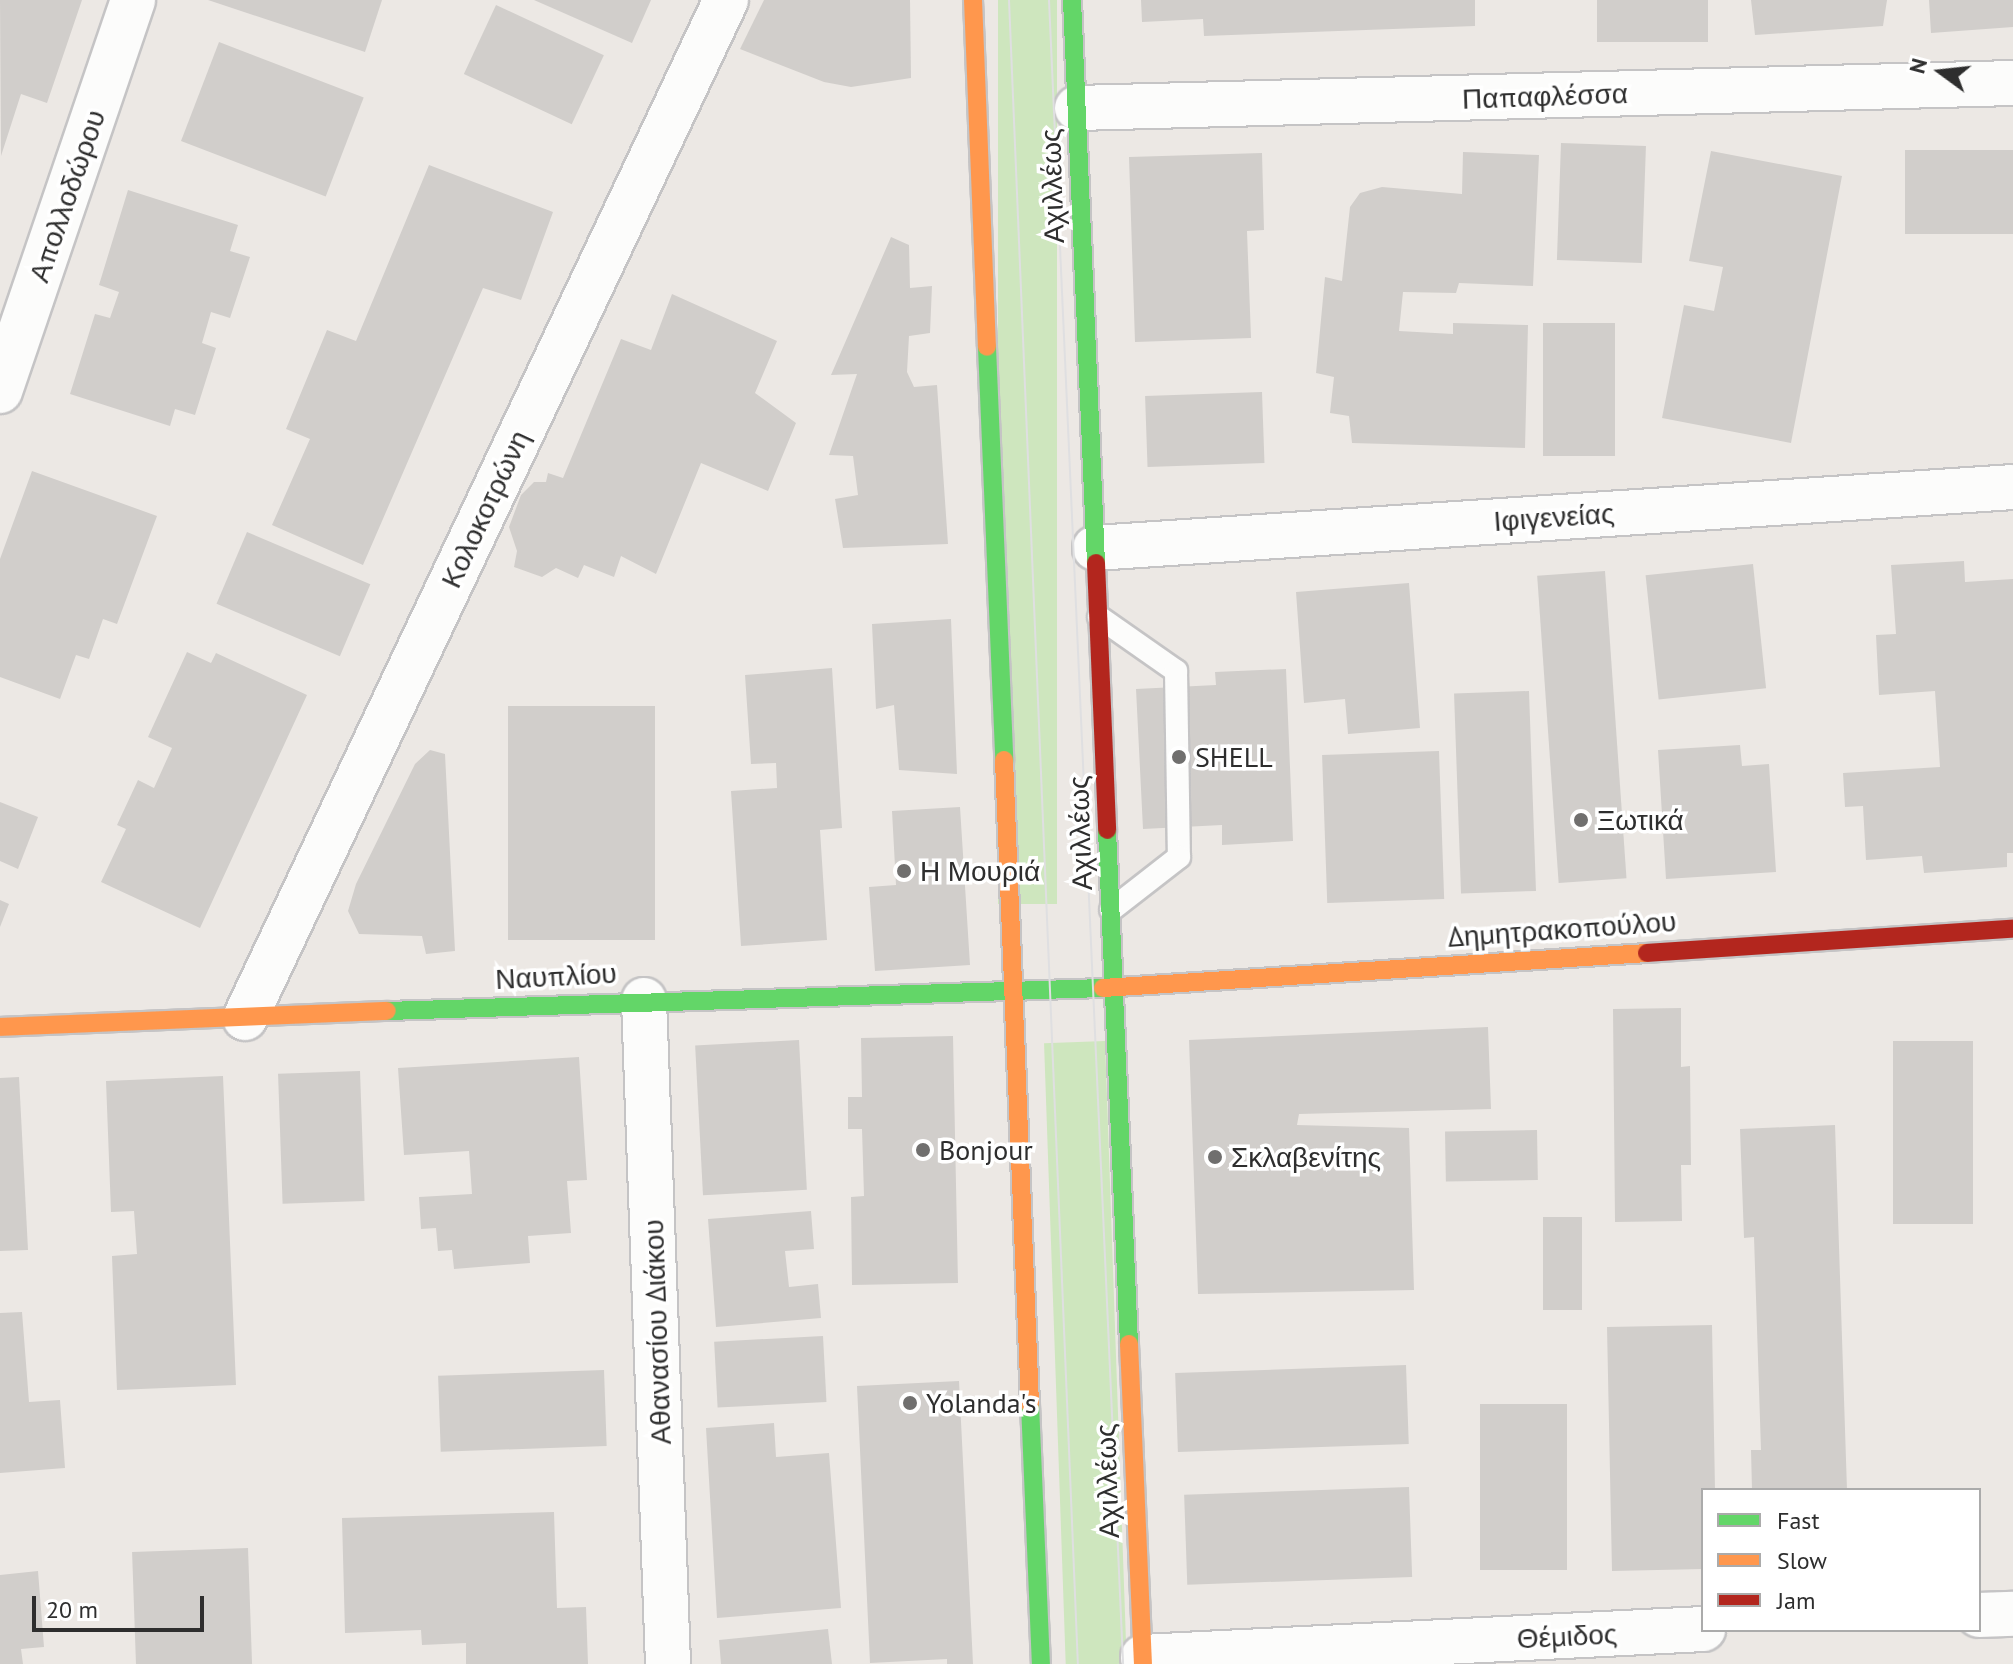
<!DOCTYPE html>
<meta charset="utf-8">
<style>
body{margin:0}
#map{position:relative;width:2013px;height:1664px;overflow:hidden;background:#ece8e4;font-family:"PT Sans",sans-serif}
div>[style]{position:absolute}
.green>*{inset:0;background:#cee6be;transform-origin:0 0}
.building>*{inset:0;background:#d1cecb;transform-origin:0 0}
.roads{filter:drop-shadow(2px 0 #c5c4c5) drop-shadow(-2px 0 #c5c4c5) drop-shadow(0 2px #c5c4c5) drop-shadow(0 -2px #c5c4c5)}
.lane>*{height:22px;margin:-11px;padding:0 11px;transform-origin:11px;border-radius:11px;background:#fcfcfb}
.street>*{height:44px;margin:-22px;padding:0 22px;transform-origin:22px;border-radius:22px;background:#fcfcfb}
.fast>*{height:18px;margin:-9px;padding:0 9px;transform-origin:9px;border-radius:9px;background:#63d668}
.slow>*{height:18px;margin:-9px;padding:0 9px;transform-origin:9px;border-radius:9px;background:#ff974d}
.jam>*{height:18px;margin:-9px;padding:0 9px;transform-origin:9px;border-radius:9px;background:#b3261e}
.tram>*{height:2px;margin:-1px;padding:0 1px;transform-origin:1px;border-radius:1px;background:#dfdfe1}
.dots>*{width:22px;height:22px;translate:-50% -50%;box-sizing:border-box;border:4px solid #fff;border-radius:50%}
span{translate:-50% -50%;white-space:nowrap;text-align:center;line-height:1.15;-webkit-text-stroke:7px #fff;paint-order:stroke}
.street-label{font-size:28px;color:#2e2e2e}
.poi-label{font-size:28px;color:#2e2e2e}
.left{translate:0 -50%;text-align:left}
.legend{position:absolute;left:1701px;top:1488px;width:280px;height:144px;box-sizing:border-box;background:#fff;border:2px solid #ababab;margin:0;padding:10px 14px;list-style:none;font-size:24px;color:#2e2e2e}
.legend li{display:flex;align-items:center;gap:16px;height:40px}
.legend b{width:40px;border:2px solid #ababab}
.north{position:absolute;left:1901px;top:32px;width:80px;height:80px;-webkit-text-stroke:6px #fff;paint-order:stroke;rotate:285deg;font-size:22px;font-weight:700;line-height:32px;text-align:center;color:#2e2e2e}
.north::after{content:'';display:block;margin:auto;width:28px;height:36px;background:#2e2e2e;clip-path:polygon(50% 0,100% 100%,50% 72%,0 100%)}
.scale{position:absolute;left:32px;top:1596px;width:172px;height:36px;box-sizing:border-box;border:4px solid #2e2e2e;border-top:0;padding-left:10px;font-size:24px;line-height:28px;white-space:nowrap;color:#2e2e2e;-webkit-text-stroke:6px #fff;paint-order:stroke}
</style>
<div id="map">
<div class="green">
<i style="left:998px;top:0;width:59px;height:904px"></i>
<i style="left:1105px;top:1041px;width:623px;height:61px;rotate:88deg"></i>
</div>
<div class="building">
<i style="clip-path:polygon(0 0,82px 0,47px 103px,21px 94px,1px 156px)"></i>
<i style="clip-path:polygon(208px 0,382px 0,365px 52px)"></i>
<i style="clip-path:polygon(534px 0,651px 0,632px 43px)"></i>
<i style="clip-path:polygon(764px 0,910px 0,911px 78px,851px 87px,824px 82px,740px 49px)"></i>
<i style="clip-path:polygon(1141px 0,1475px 0,1475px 26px,1204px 36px,1203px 19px,1142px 22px)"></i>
<i style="left:1597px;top:0;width:111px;height:42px"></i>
<i style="clip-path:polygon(1751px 0,1887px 0,1883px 26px,1755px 35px)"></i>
<i style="clip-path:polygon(1929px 0,2013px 0,2013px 27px,1931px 33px)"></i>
<i style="left:496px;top:5px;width:119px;height:76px;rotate:25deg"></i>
<i style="left:219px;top:42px;width:155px;height:106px;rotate:21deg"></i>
<i style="left:1561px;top:143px;width:85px;height:117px;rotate:2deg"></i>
<i style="left:2013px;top:150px;width:84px;height:108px;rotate:90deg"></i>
<i style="clip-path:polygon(1711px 151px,1842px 176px,1791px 443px,1662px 418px,1684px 305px,1714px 311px,1723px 267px,1689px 261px)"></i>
<i style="clip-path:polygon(1463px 152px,1539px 155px,1533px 286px,1459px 283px,1456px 293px,1403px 292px,1399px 331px,1453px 334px,1453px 323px,1528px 325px,1525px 448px,1352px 443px,1349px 416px,1330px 413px,1334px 377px,1316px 373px,1325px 277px,1342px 281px,1350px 207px,1360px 193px,1382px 187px,1462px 194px)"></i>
<i style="clip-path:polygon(1262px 153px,1264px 230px,1247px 231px,1251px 338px,1135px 342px,1129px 157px)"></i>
<i style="clip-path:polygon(429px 165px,553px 212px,521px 300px,483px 288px,363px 565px,272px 525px,310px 439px,286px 429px,327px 330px,356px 341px)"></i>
<i style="clip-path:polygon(128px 190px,238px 225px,230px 251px,250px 257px,230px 318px,211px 312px,202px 343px,216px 348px,195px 415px,175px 409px,170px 426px,70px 394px,95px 314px,110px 318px,119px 292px,99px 285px)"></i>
<i style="clip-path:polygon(891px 237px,909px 245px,910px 288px,932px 286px,930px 333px,909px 336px,907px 372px,914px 387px,937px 385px,948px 544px,843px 548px,835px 499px,858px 495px,853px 456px,829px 455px,857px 374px,831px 375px)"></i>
<i style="clip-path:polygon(672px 294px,777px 341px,755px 393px,796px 423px,768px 491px,701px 463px,656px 574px,621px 556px,614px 577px,584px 565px,578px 578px,556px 568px,542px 577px,514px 567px,517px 551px,509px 527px,521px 495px,534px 482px,546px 482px,548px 473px,563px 478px,621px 339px,651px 350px)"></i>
<i style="left:1543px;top:323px;width:72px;height:133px"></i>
<i style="left:1262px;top:392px;width:71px;height:117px;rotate:88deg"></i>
<i style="clip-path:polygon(32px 471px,157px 516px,117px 624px,103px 619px,89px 659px,76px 655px,60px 699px,0 677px,0 559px)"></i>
<i style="left:247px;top:532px;width:134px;height:78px;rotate:23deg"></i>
<i style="clip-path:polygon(1964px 561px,1965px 582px,2013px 579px,2013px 853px,2007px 853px,2007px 867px,1924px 873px,1922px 856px,1866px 860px,1863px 806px,1845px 807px,1843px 773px,1940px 767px,1935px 691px,1879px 695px,1876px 635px,1896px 634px,1891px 565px)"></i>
<i style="left:1753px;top:564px;width:125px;height:108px;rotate:84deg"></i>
<i style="left:1605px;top:571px;width:308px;height:68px;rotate:86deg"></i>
<i style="clip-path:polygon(1409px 583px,1420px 728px,1348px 734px,1345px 699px,1304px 703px,1296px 592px)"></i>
<i style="clip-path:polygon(951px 619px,957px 774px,899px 770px,894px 705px,876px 709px,872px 624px)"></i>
<i style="clip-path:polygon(187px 652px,211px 663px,216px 653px,307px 695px,200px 928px,101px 882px,126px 829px,117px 825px,138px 780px,154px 788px,172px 748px,148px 737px)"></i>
<i style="clip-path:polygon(832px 668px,842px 828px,820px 830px,827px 940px,741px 946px,731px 791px,777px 788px,776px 763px,751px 764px,745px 675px)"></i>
<i style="clip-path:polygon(1286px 669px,1293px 841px,1222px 845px,1222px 825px,1143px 829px,1136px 689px,1216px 685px,1215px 672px)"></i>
<i style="left:1529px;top:691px;width:200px;height:75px;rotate:88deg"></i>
<i style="left:655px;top:706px;width:234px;height:147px;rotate:90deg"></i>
<i style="clip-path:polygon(1740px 745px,1742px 766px,1769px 764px,1776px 872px,1666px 879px,1658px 750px)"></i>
<i style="clip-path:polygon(430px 750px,445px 754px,455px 951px,426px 954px,422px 936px,359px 934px,348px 911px,356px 884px,415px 764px)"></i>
<i style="left:1439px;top:751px;width:148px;height:117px;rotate:88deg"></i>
<i style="clip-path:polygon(0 802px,38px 817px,18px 869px,0 861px)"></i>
<i style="clip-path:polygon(960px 807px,970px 965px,875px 971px,869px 887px,896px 885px,892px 811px)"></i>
<i style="clip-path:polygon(0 900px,9px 904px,0 927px)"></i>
<i style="clip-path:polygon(1681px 1008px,1681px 1067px,1690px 1066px,1691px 1165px,1681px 1165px,1682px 1221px,1615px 1222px,1613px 1009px)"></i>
<i style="clip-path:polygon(1488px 1027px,1491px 1109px,1299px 1114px,1297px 1125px,1409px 1128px,1414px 1290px,1198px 1294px,1189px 1040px)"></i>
<i style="clip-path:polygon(953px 1036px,958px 1283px,852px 1285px,851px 1197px,864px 1196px,862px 1129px,848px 1129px,848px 1097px,862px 1097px,861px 1038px)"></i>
<i style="left:799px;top:1040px;width:150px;height:104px;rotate:87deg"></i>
<i style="left:1893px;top:1041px;width:80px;height:183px"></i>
<i style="clip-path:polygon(579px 1057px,587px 1180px,567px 1181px,571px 1233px,528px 1236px,530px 1263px,454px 1269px,452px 1250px,438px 1251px,436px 1228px,421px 1229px,419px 1197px,472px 1194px,469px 1151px,404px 1155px,398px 1068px)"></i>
<i style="left:360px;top:1071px;width:130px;height:82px;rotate:88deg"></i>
<i style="clip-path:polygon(223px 1076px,236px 1385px,117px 1390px,112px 1256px,137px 1254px,134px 1211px,111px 1212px,106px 1081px)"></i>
<i style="clip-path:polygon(19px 1077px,28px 1250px,0 1251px,0 1078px)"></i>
<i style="clip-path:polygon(1835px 1125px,1847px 1490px,1752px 1490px,1751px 1450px,1761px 1450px,1754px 1237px,1744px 1238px,1740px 1129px)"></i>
<i style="left:1537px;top:1130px;width:50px;height:92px;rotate:89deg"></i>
<i style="clip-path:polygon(811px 1211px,814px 1249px,785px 1251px,789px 1287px,818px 1284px,821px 1318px,716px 1327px,708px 1219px)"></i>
<i style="left:1543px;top:1217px;width:39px;height:93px"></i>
<i style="clip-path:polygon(22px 1312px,29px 1402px,60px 1400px,65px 1468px,0 1473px,0 1313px)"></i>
<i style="clip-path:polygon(1712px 1325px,1715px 1490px,1703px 1490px,1703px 1569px,1612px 1571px,1607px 1327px)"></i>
<i style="left:823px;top:1336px;width:66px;height:109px;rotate:87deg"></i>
<i style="left:1406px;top:1365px;width:79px;height:231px;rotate:88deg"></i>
<i style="left:604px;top:1370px;width:76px;height:166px;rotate:88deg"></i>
<i style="clip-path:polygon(959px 1381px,973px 1664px,947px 1664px,947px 1659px,870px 1663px,857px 1386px)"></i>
<i style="left:1567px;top:1404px;width:166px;height:87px;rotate:90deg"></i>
<i style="clip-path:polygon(774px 1423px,776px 1457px,829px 1453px,841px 1608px,717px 1618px,706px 1428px)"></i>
<i style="left:1409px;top:1487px;width:90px;height:225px;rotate:88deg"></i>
<i style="clip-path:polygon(554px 1512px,557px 1608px,586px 1607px,588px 1664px,466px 1664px,466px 1643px,422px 1645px,421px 1630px,345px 1633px,342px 1518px)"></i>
<i style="left:248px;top:1548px;width:116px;height:116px;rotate:88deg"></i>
<i style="clip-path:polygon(38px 1571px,44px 1647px,21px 1649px,23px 1664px,0 1664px,0 1575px)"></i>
<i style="clip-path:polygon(828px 1629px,832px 1664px,721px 1664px,719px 1640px)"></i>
</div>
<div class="roads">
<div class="lane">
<i style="left:1099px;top:617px;width:94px;rotate:35deg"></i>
<i style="left:1176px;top:671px;width:186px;rotate:89.1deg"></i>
<i style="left:1179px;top:857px;width:86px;rotate:142.1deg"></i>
</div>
<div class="street">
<i style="left:1077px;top:108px;width:936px;rotate:-1.53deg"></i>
<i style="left:0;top:391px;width:413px;rotate:-71.2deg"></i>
<i style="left:1095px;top:548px;width:920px;rotate:-3.8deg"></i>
<i style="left:644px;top:1000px;width:664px;rotate:87.93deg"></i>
<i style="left:245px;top:1018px;width:1126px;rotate:-64.71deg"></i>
<i style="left:1979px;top:1615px;width:34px;rotate:-2deg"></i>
<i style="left:1143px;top:1657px;width:561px;rotate:-2.86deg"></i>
</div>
<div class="fast">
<i style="left:1072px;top:0;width:564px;rotate:87.56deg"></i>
<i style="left:987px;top:347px;width:413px;rotate:87.6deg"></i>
<i style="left:1107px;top:830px;width:514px;rotate:87.55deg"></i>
<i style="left:387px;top:1011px;width:716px;rotate:-1.84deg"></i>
<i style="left:1030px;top:1404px;width:260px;rotate:87.6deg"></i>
</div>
<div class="slow">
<i style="left:973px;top:0;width:347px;rotate:87.7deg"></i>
<i style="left:1004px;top:760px;width:645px;rotate:87.69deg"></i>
<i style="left:1103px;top:988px;width:545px;rotate:-3.68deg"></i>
<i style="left:0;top:1027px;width:387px;rotate:-2.4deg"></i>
<i style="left:1129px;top:1344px;width:320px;rotate:87.5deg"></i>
</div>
<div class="jam">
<i style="left:1096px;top:563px;width:267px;rotate:87.6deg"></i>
<i style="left:1647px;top:953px;width:367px;rotate:-3.8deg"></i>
</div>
</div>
<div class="tram">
<i style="left:1009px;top:0;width:1665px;rotate:87.63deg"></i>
<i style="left:1049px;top:0;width:1666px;rotate:87.45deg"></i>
</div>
<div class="dots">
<i style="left:1179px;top:757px;background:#706f6e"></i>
<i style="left:1581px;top:820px;background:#706f6e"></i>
<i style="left:904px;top:871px;background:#706f6e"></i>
<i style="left:923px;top:1150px;background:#706f6e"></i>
<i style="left:1215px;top:1157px;background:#706f6e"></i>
<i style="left:910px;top:1403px;background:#706f6e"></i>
</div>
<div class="street-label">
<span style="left:1545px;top:96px;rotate:-2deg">Παπαφλέσσα</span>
<span style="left:1052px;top:186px;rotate:-92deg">Αχιλλέως</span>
<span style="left:67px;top:196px;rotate:-71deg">Απολλοδώρου</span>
<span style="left:485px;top:509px;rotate:-65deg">Κολοκοτρώνη</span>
<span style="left:1554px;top:517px;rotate:-4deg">Ιφιγενείας</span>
<span style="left:1080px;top:833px;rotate:-92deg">Αχιλλέως</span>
<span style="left:1562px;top:929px;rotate:-4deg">Δημητρακοπούλου</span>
<span style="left:556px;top:976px;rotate:-3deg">Ναυπλίου</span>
<span style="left:657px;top:1332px;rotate:-92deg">Αθανασίου Διάκου</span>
<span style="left:1107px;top:1481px;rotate:-92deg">Αχιλλέως</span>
<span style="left:1567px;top:1636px;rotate:-3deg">Θέμιδος</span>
</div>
<div class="poi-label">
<span class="left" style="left:1195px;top:757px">SHELL</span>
<span class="left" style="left:1597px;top:820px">Ξωτικά</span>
<span class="left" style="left:920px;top:871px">Η Μουριά</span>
<span class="left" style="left:939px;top:1150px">Bonjour</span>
<span class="left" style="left:1231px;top:1157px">Σκλαβενίτης</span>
<span class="left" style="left:926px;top:1403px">Yolanda's</span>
</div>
<ul class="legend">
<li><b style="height:10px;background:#63d668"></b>Fast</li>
<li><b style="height:10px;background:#ff974d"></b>Slow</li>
<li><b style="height:10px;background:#b3261e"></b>Jam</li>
</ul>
<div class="north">N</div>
<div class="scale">20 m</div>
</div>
